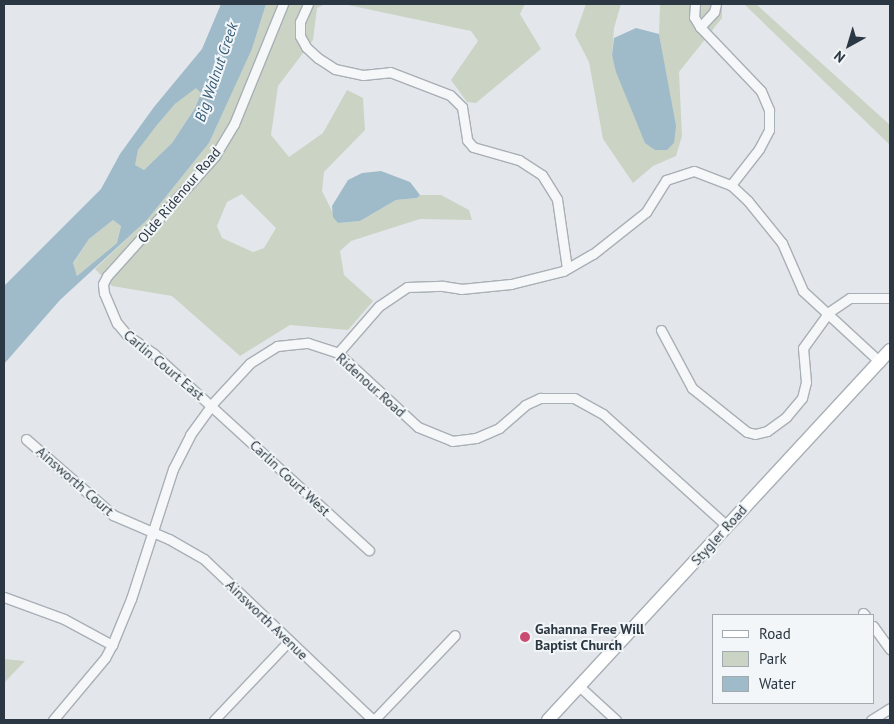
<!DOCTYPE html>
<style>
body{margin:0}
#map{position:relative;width:894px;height:724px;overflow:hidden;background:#e3e7eb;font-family:"PT Sans",sans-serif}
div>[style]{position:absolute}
.green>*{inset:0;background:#cbd4c4}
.water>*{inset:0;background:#9fbac9}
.roads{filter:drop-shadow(1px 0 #a8afb5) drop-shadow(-1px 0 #a8afb5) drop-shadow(0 1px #a8afb5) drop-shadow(0 -1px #a8afb5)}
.minor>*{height:9px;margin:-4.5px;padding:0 4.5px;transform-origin:4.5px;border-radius:4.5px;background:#f5f7f9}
.secondary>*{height:12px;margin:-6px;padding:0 6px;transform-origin:6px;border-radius:6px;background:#fff}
.dots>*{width:14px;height:14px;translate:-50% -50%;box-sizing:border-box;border:2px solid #f2f6f8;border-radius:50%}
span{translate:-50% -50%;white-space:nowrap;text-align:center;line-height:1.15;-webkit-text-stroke:4px #f2f6f8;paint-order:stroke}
.street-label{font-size:14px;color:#2b3742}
.poi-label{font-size:14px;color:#2b3742;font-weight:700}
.left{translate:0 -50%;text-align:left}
.water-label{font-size:15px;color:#365c75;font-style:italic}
.frame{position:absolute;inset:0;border:5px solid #2b3742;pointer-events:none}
.legend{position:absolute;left:712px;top:614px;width:162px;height:90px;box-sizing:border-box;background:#f2f6f8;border:1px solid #a2aaaf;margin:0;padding:6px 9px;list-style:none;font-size:15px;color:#2b3742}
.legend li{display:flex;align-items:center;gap:10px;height:25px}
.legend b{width:25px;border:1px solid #a2aaaf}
.north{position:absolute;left:824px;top:20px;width:50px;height:50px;-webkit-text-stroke:4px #f2f6f8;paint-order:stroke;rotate:219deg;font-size:14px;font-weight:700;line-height:20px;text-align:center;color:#2b3742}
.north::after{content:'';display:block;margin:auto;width:18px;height:22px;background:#2b3742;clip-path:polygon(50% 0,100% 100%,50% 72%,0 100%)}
</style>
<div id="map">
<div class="green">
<i style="clip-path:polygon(evenodd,266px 4px,325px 4px,317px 8px,313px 40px,278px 86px,271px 135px,289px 157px,323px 133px,347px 90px,363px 98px,365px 130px,324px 172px,322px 191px,338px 223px,360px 221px,396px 200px,417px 198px,420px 195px,441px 195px,469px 210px,472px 220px,420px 219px,351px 241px,340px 251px,344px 275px,373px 301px,348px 330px,290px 325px,240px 356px,172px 296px,112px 286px,95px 269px,147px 220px,209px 143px,252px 49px,266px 4px,242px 194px,276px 228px,264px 248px,253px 252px,222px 238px,217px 226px,227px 202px,242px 194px)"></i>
<i style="clip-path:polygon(343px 4px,525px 4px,520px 14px,541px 49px,476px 103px,467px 102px,451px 80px,478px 41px,471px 31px)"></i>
<i style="clip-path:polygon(586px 4px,621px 4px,614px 28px,612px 55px,635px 118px,675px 126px,659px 34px,660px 4px,722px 4px,722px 18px,679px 72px,682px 136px,676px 156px,653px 166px,633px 183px,603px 139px,589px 62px,575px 35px)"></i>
<i style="clip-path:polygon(744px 4px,756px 4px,890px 125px,890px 145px)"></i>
<i style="clip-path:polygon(196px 87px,201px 93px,195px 108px,172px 143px,144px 170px,134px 165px,138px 150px,157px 125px,175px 104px)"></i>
<i style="clip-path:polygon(113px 220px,121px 226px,117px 243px,77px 276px,73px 264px,89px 239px)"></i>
<i style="clip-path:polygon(4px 659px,25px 661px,4px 683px)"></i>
</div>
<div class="water">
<i style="clip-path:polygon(evenodd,221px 4px,266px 4px,252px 49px,209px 143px,147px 220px,60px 300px,4px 364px,4px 286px,101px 189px,120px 154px,154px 107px,202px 49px,221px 4px,196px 88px,201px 93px,195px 108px,172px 143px,144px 170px,135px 165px,138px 150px,157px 125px,175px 104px,196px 88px,221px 4px,113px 220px,121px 226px,117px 243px,77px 276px,73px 263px,89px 239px,113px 220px)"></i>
<i style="clip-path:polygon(636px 28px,659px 34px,676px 126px,674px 143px,667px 150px,655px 150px,645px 143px,616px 72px,612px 55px,614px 38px)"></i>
<i style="clip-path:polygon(381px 171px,410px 182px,420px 195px,417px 198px,396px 200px,360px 221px,338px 223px,333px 217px,332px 206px,348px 180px,362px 173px)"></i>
</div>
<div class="roads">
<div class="minor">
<i style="left:283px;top:4px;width:130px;rotate:112.2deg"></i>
<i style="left:234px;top:124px;width:37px;rotate:121deg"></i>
<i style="left:215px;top:156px;width:161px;rotate:132deg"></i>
<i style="left:107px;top:276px;width:9px;rotate:117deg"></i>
<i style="left:103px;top:284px;width:9px;rotate:84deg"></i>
<i style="left:104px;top:293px;width:33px;rotate:67deg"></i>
<i style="left:117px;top:323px;width:16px;rotate:50deg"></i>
<i style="left:127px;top:335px;width:33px;rotate:35deg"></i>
<i style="left:154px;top:354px;width:291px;rotate:42.4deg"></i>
<i style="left:308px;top:4px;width:20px;rotate:114deg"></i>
<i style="left:300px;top:22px;width:14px;rotate:90deg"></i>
<i style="left:300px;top:36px;width:13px;rotate:61deg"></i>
<i style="left:306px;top:47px;width:16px;rotate:43deg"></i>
<i style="left:318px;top:58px;width:20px;rotate:33deg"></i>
<i style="left:335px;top:69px;width:29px;rotate:12deg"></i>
<i style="left:363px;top:75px;width:27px;rotate:-6deg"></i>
<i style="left:390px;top:72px;width:64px;rotate:21deg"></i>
<i style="left:450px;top:95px;width:17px;rotate:45deg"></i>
<i style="left:462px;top:107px;width:33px;rotate:81deg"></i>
<i style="left:467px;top:140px;width:9px;rotate:49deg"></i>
<i style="left:473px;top:147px;width:48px;rotate:15.8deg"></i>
<i style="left:519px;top:160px;width:27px;rotate:33deg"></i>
<i style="left:542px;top:175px;width:28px;rotate:58deg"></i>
<i style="left:557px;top:199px;width:70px;rotate:81.8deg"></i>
<i style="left:695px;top:4px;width:13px;rotate:94deg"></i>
<i style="left:694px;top:17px;width:12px;rotate:59deg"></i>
<i style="left:700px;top:27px;width:21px;rotate:-47deg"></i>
<i style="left:714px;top:12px;width:8px;rotate:-76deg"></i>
<i style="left:700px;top:27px;width:88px;rotate:46.4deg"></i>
<i style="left:761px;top:91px;width:21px;rotate:67deg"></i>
<i style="left:769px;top:110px;width:20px;rotate:90deg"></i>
<i style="left:769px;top:130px;width:21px;rotate:118deg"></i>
<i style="left:759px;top:149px;width:46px;rotate:127.9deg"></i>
<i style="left:661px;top:330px;width:66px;rotate:61.9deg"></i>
<i style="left:692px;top:388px;width:70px;rotate:38.7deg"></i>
<i style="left:747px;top:432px;width:8px;rotate:14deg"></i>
<i style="left:755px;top:434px;width:12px;rotate:-14deg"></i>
<i style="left:767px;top:431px;width:24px;rotate:-36deg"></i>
<i style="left:786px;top:417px;width:25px;rotate:-50deg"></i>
<i style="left:802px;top:398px;width:16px;rotate:-76deg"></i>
<i style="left:806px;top:382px;width:34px;rotate:-95deg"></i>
<i style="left:803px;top:348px;width:44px;rotate:-54.2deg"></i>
<i style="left:829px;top:312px;width:25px;rotate:-34deg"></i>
<i style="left:850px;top:298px;width:40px"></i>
<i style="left:338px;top:353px;width:62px;rotate:-48.9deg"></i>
<i style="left:379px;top:306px;width:34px;rotate:-34deg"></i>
<i style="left:407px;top:287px;width:36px;rotate:-2deg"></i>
<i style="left:443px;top:286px;width:18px;rotate:9deg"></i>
<i style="left:461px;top:289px;width:50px;rotate:-5.7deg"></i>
<i style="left:511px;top:284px;width:54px;rotate:-14deg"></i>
<i style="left:563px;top:271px;width:34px;rotate:-30deg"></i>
<i style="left:593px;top:254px;width:68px;rotate:-38.4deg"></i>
<i style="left:646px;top:212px;width:38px;rotate:-58deg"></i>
<i style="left:666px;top:180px;width:29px;rotate:-18deg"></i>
<i style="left:694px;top:171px;width:40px;rotate:21deg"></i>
<i style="left:731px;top:185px;width:23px;rotate:43deg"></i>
<i style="left:748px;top:201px;width:54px;rotate:51deg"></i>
<i style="left:782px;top:243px;width:52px;rotate:66.4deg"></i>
<i style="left:803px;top:291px;width:105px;rotate:42.7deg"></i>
<i style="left:26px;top:439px;width:116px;rotate:41.1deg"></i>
<i style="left:113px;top:515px;width:61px;rotate:23.2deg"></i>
<i style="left:169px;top:539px;width:40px;rotate:29.7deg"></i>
<i style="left:204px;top:559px;width:233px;rotate:43.6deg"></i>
<i style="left:4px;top:597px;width:64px;rotate:20.1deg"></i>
<i style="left:64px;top:619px;width:55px;rotate:28.4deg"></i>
<i style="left:863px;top:613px;width:3px;rotate:45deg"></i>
<i style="left:873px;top:626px;width:29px;rotate:54deg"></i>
<i style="left:579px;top:686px;width:50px;rotate:42.6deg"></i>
<i style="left:53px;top:720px;width:81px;rotate:-50deg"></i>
<i style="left:105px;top:658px;width:15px;rotate:-62deg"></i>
<i style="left:112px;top:645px;width:50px;rotate:-67.6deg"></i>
<i style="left:131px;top:599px;width:137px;rotate:-72.1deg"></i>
<i style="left:173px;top:469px;width:38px;rotate:-63deg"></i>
<i style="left:190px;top:435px;width:39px;rotate:-54deg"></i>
<i style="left:213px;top:403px;width:54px;rotate:-47.2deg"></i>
<i style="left:250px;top:363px;width:32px;rotate:-32deg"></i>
<i style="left:277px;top:346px;width:31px;rotate:-6deg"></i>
<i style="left:308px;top:343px;width:32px;rotate:18deg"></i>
<i style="left:338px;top:353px;width:109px;rotate:42.8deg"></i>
<i style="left:418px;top:427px;width:37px;rotate:22deg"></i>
<i style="left:452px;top:441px;width:24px;rotate:-7deg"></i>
<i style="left:476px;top:438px;width:25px;rotate:-23deg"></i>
<i style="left:499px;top:428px;width:35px;rotate:-41deg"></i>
<i style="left:525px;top:405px;width:17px;rotate:-25deg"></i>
<i style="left:540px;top:398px;width:34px"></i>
<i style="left:574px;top:398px;width:33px;rotate:29deg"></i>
<i style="left:603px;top:414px;width:167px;rotate:42.1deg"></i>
<i style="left:214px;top:720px;width:109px;rotate:-46.5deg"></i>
<i style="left:374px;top:720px;width:117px;rotate:-46.4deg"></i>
<i style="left:871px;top:720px;width:22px;rotate:-32deg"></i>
</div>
<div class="secondary">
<i style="left:548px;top:720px;width:504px;rotate:-47.25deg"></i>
</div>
</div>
<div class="dots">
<i style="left:525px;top:637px;background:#cb4c73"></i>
</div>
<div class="street-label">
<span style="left:179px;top:195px;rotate:-50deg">Olde Ridenour Road</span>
<span style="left:164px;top:365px;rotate:40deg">Carlin Court East</span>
<span style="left:371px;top:385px;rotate:42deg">Ridenour Road</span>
<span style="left:290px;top:478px;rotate:43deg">Carlin Court West</span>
<span style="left:75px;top:481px;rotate:41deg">Ainsworth Court</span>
<span style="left:719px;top:535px;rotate:-48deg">Stygler Road</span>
<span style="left:267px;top:620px;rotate:44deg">Ainsworth Avenue</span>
</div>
<div class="poi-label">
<span class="left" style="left:535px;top:637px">Gahanna Free Will<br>Baptist Church</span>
</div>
<div class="water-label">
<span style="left:216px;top:72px;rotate:-71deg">Big Walnut Creek</span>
</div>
<div class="frame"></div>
<ul class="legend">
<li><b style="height:6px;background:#fff"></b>Road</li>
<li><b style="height:14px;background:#cbd4c4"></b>Park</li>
<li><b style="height:14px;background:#9fbac9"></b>Water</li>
</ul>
<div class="north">N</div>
</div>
